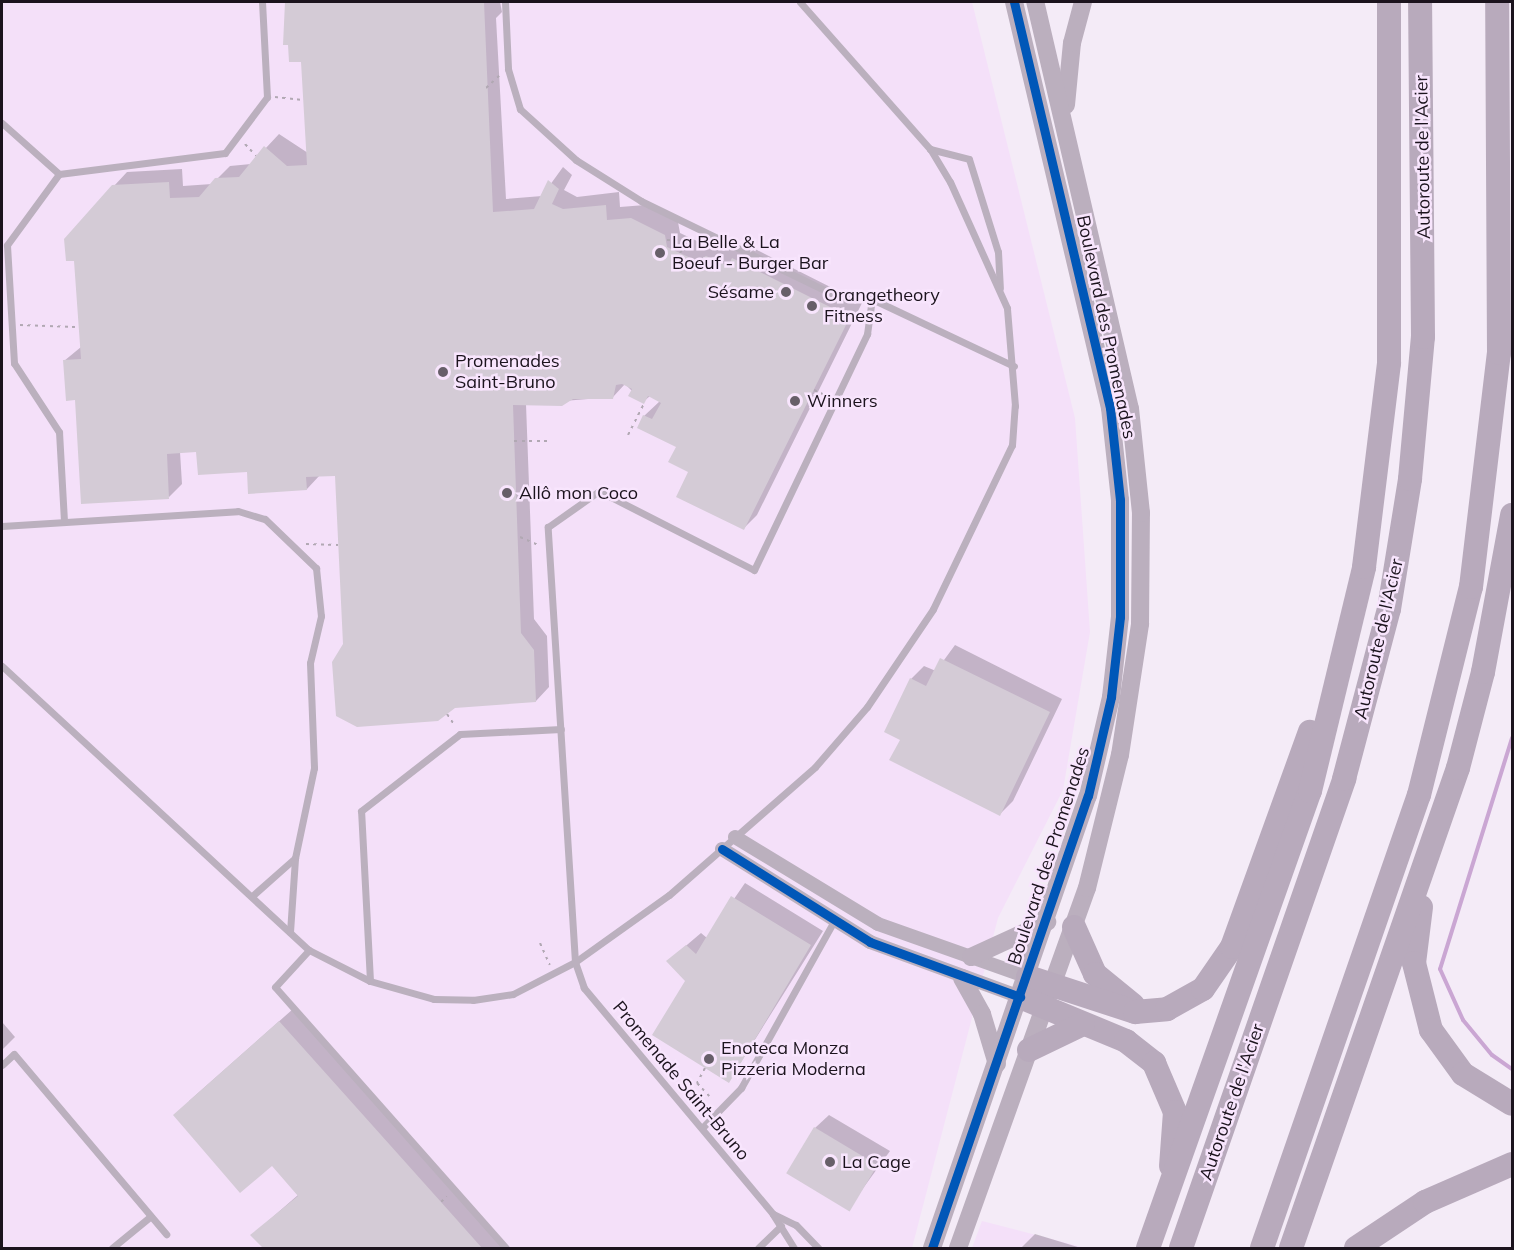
<!DOCTYPE html>
<meta charset="utf-8">
<style>
body{margin:0}
#map{position:relative;width:1514px;height:1250px;overflow:hidden;background:#f4ebf7;font-family:Mulish,sans-serif}
div>[style]{position:absolute}
.built>*{inset:0;background:#f4e0f9}
.shadow>*{inset:0;background:#0003}
.stream>*{height:4px;margin:-2px;padding:0 2px;transform-origin:2px;border-radius:2px;background:#caa6d3}
.building>*{inset:0;background:#d4cbd6;transform-origin:0 0}
.path>*{height:2px;margin-top:-1px;transform-origin:0;background:repeating-linear-gradient(90deg,#b1a8b3 0 3px,transparent 0 7.5px)}
.lane>*{height:7px;margin:-3.5px;padding:0 3.5px;transform-origin:3.5px;border-radius:3.5px;background:#bbb0be}
.street>*{height:14px;margin:-7px;padding:0 7px;transform-origin:7px;border-radius:7px;background:#bbb0be}
.secondary>*{height:18px;margin:-9px;padding:0 9px;transform-origin:9px;border-radius:9px;background:#bbafbe}
.highway>*{height:24px;margin:-12px;padding:0 12px;transform-origin:12px;border-radius:12px;background:#b8aabc}
.cycleway>*{height:9px;margin:-4.5px;padding:0 4.5px;transform-origin:4.5px;border-radius:4.5px;background:#0057b8}
.dots>*{width:16px;height:16px;translate:-50% -50%;box-sizing:border-box;border:3px solid #f8e5fd;border-radius:50%}
span{translate:-50% -50%;white-space:nowrap;text-align:center;line-height:1.15;-webkit-text-stroke:5px #f8e5fd;paint-order:stroke}
.street-label{font-size:18px;color:#1b131d}
.poi-label{font-size:18px;color:#1b131d}
.left{translate:0 -50%;text-align:left}
.right{translate:-100% -50%;text-align:right}
.frame{position:absolute;inset:0;border:3px solid #1b131d;pointer-events:none}
</style>
<div id="map">
<div class="built">
<i style="clip-path:polygon(2px 2px,972px 2px,1075px 418px,1090px 632px,1063px 790px,998px 918px,912px 1248px,2px 1248px)"></i>
<i style="clip-path:polygon(982px 1221px,1086px 1248px,972px 1248px)"></i>
</div>
<div class="shadow">
<i style="clip-path:polygon(287px 2px,500px 2px,502px 12px,496px 18px,506px 199px,542px 196px,563px 167px,572px 175px,564px 190px,577px 197px,619px 192px,620px 207px,645px 205px,678px 222px,680px 233px,712px 248px,721px 243px,740px 252px,747px 245px,862px 303px,757px 515px,744px 528px,690px 471px,678px 446px,644px 416px,660px 401px,650px 396px,643px 402px,625px 384px,613px 397px,526px 404px,534px 619px,547px 636px,549px 687px,536px 701px,345px 644px,336px 475px,320px 475px,307px 489px,198px 451px,180px 452px,182px 484px,169px 497px,76px 399px,64px 361px,81px 347px,114px 186px,127px 172px,182px 169px,183px 186px,212px 184px,230px 166px,251px 164px,279px 134px,308px 153px,302px 60px,288px 27px)"></i>
<i style="clip-path:polygon(955px 645px,1062px 699px,1013px 801px,1000px 814px,902px 740px,911px 679px,924px 666px,936px 671px)"></i>
<i style="clip-path:polygon(745px 883px,823px 931px,729px 1081px,686px 981px,668px 961px,701px 933px,707px 938px)"></i>
<i style="clip-path:polygon(293px 1009px,507px 1248px,265px 1248px,252px 1235px,298px 1195px,272px 1164px,189px 1101px)"></i>
<i style="clip-path:polygon(2px 1022px,15px 1037px,2px 1050px)"></i>
<i style="clip-path:polygon(829px 1115px,890px 1151px,848px 1209px,815px 1128px)"></i>
<i style="clip-path:polygon(1035px 1234px,1081px 1248px,1021px 1248px)"></i>
</div>
<div class="stream">
<i style="left:1512px;top:738px;width:242px;rotate:107.3deg"></i>
<i style="left:1440px;top:969px;width:56px;rotate:65.7deg"></i>
<i style="left:1463px;top:1020px;width:45px;rotate:50.4deg"></i>
<i style="left:1492px;top:1055px;width:24px;rotate:35deg"></i>
</div>
<div class="building">
<i style="clip-path:polygon(285px 2px,484px 2px,493px 212px,534px 209px,548px 180px,559px 189px,552px 204px,563px 209px,606px 205px,607px 220px,631px 218px,665px 235px,667px 247px,697px 261px,706px 256px,728px 266px,732px 258px,850px 317px,744px 530px,676px 497px,688px 472px,668px 462px,676px 447px,637px 428px,643px 415px,652px 419px,661px 403px,648px 396px,644px 404px,628px 396px,632px 389px,622px 384px,616px 385px,613px 399px,573px 399px,562px 406px,513px 405px,521px 633px,534px 650px,536px 702px,455px 708px,438px 721px,357px 727px,336px 716px,332px 662px,343px 644px,335px 476px,306px 477px,307px 490px,248px 494px,247px 472px,198px 475px,196px 452px,167px 454px,169px 499px,81px 504px,75px 400px,66px 401px,63px 360px,81px 359px,74px 261px,66px 261px,64px 239px,112px 185px,169px 182px,170px 198px,199px 197px,215px 178px,239px 177px,264px 146px,287px 166px,307px 165px,301px 62px,289px 62px,288px 45px,283px 45px)"></i>
<i style="clip-path:polygon(940px 658px,1050px 712px,1000px 816px,889px 760px,900px 740px,884px 732px,910px 678px,926px 686px)"></i>
<i style="clip-path:polygon(731px 896px,811px 945px,729px 1083px,652px 1035px,685px 981px,666px 961px,686px 945px,696px 954px)"></i>
<i style="clip-path:polygon(279px 1021px,441px 1202px,482px 1248px,263px 1248px,250px 1235px,298px 1196px,272px 1166px,240px 1193px,173px 1115px)"></i>
<i style="left:814px;top:1127px;width:74px;height:54px;rotate:31deg"></i>
</div>
<div class="path">
<i style="left:486px;top:88px;width:18px;rotate:-43deg"></i>
<i style="left:275px;top:97px;width:28px;rotate:6deg"></i>
<i style="left:245px;top:144px;width:16px;rotate:47deg"></i>
<i style="left:667px;top:240px;width:24px;rotate:2deg"></i>
<i style="left:680px;top:253px;width:21px;rotate:-55deg"></i>
<i style="left:20px;top:325px;width:55px;rotate:2.1deg"></i>
<i style="left:814px;top:390px;width:14px;rotate:25deg"></i>
<i style="left:628px;top:435px;width:35px;rotate:-63deg"></i>
<i style="left:514px;top:441px;width:38px"></i>
<i style="left:520px;top:537px;width:22px;rotate:24deg"></i>
<i style="left:306px;top:544px;width:32px;rotate:2deg"></i>
<i style="left:447px;top:714px;width:14px;rotate:56deg"></i>
<i style="left:540px;top:943px;width:24px;rotate:66deg"></i>
<i style="left:705px;top:1068px;width:17px;rotate:118deg"></i>
<i style="left:697px;top:1083px;width:18px;rotate:47deg"></i>
<i style="left:441px;top:1202px;width:8px;rotate:-45deg"></i>
</div>
<div class="lane">
<i style="left:505px;top:2px;width:67px;rotate:87.4deg"></i>
<i style="left:508px;top:69px;width:42px;rotate:73.3deg"></i>
<i style="left:520px;top:109px;width:76px;rotate:42.3deg"></i>
<i style="left:576px;top:160px;width:77px;rotate:32.2deg"></i>
<i style="left:641px;top:201px;width:208px;rotate:25.9deg"></i>
<i style="left:828px;top:292px;width:45px;rotate:9deg"></i>
<i style="left:872px;top:299px;width:157px;rotate:25.3deg"></i>
<i style="left:2px;top:123px;width:76px;rotate:41.8deg"></i>
<i style="left:930px;top:149px;width:40px;rotate:14.4deg"></i>
<i style="left:969px;top:159px;width:97px;rotate:72.7deg"></i>
<i style="left:998px;top:252px;width:36px;rotate:87deg"></i>
<i style="left:64px;top:521px;width:89px;rotate:-93.2deg"></i>
<i style="left:59px;top:432px;width:82px;rotate:-123.1deg"></i>
<i style="left:14px;top:363px;width:118px;rotate:-93.4deg"></i>
<i style="left:7px;top:245px;width:88px;rotate:-53.8deg"></i>
<i style="left:59px;top:174px;width:167px;rotate:-7.2deg"></i>
<i style="left:225px;top:153px;width:70px;rotate:-53.1deg"></i>
<i style="left:267px;top:97px;width:95px;rotate:-93deg"></i>
<i style="left:2px;top:526px;width:236px;rotate:-3.6deg"></i>
<i style="left:238px;top:511px;width:28px;rotate:17deg"></i>
<i style="left:265px;top:519px;width:71px;rotate:43.9deg"></i>
<i style="left:316px;top:568px;width:48px;rotate:84.1deg"></i>
<i style="left:321px;top:616px;width:48px;rotate:103.2deg"></i>
<i style="left:310px;top:663px;width:105px;rotate:87.8deg"></i>
<i style="left:314px;top:768px;width:92px;rotate:101.9deg"></i>
<i style="left:295px;top:858px;width:57px;rotate:138.5deg"></i>
<i style="left:2px;top:666px;width:418px;rotate:42.8deg"></i>
<i style="left:309px;top:950px;width:68px;rotate:26.9deg"></i>
<i style="left:370px;top:981px;width:66px;rotate:15.7deg"></i>
<i style="left:434px;top:999px;width:39px;rotate:1deg"></i>
<i style="left:473px;top:1000px;width:40px;rotate:-8.5deg"></i>
<i style="left:513px;top:994px;width:70px;rotate:-27.3deg"></i>
<i style="left:575px;top:962px;width:115px;rotate:-35.5deg"></i>
<i style="left:669px;top:895px;width:194px;rotate:-41.2deg"></i>
<i style="left:815px;top:767px;width:79px;rotate:-49.1deg"></i>
<i style="left:867px;top:707px;width:118px;rotate:-56deg"></i>
<i style="left:933px;top:609px;width:182px;rotate:-64.3deg"></i>
<i style="left:1012px;top:445px;width:39px;rotate:-86deg"></i>
<i style="left:1015px;top:406px;width:98px;rotate:-94.7deg"></i>
<i style="left:1007px;top:308px;width:138px;rotate:-114.3deg"></i>
<i style="left:950px;top:182px;width:39px;rotate:-121deg"></i>
<i style="left:930px;top:149px;width:196px;rotate:-131.5deg"></i>
<i style="left:290px;top:932px;width:74px;rotate:-86.1deg"></i>
<i style="left:309px;top:950px;width:50px;rotate:132.6deg"></i>
<i style="left:275px;top:987px;width:349px;rotate:48.5deg"></i>
<i style="left:370px;top:981px;width:170px;rotate:-93deg"></i>
<i style="left:361px;top:811px;width:125px;rotate:-37.9deg"></i>
<i style="left:460px;top:734px;width:101px;rotate:-2.8deg"></i>
<i style="left:2px;top:1065px;width:16px;rotate:-43deg"></i>
<i style="left:14px;top:1054px;width:236px;rotate:49.8deg"></i>
<i style="left:702px;top:1128px;width:56px;rotate:-45.7deg"></i>
<i style="left:741px;top:1088px;width:191px;rotate:-60.9deg"></i>
<i style="left:773px;top:1214px;width:25px;rotate:26deg"></i>
<i style="left:796px;top:1225px;width:32px;rotate:46deg"></i>
<i style="left:112px;top:1248px;width:50px;rotate:-39.4deg"></i>
<i style="left:758px;top:1248px;width:32px;rotate:-44deg"></i>
<i style="left:794px;top:1248px;width:40px;rotate:-122deg"></i>
<i style="left:773px;top:1214px;width:295px;rotate:-129.9deg"></i>
<i style="left:584px;top:988px;width:28px;rotate:-109deg"></i>
<i style="left:575px;top:962px;width:436px;rotate:-93.6deg"></i>
<i style="left:548px;top:527px;width:62px;rotate:-35.2deg"></i>
<i style="left:599px;top:491px;width:174px;rotate:27deg"></i>
<i style="left:754px;top:570px;width:262px;rotate:-64.4deg"></i>
<i style="left:867px;top:334px;width:35px;rotate:-82deg"></i>
</div>
<div class="street">
<i style="left:735px;top:837px;width:167px;rotate:31.3deg"></i>
<i style="left:878px;top:924px;width:159px;rotate:19.5deg"></i>
<i style="left:722px;top:849px;width:175px;rotate:32.1deg"></i>
<i style="left:870px;top:942px;width:160px;rotate:20.1deg"></i>
</div>
<div class="secondary">
<i style="left:1066px;top:105px;width:62px;rotate:-84.5deg"></i>
<i style="left:1072px;top:43px;width:42px;rotate:-75deg"></i>
<i style="left:971px;top:957px;width:84px;rotate:-24.7deg"></i>
<i style="left:962px;top:978px;width:41px;rotate:60.9deg"></i>
<i style="left:982px;top:1014px;width:52px;rotate:73.3deg"></i>
<i style="left:932px;top:1248px;width:478px;rotate:-71deg"></i>
<i style="left:1088px;top:796px;width:102px;rotate:-76.9deg"></i>
<i style="left:1111px;top:697px;width:81px;rotate:-83.6deg"></i>
<i style="left:1120px;top:617px;width:117px;rotate:-90deg"></i>
<i style="left:1120px;top:500px;width:93px;rotate:-96.2deg"></i>
<i style="left:1110px;top:408px;width:417px;rotate:-103.3deg"></i>
<i style="left:958px;top:1248px;width:382px;rotate:-70.3deg"></i>
<i style="left:1087px;top:888px;width:137px;rotate:-76.1deg"></i>
<i style="left:1120px;top:755px;width:133px;rotate:-81.3deg"></i>
<i style="left:1140px;top:624px;width:111px;rotate:-89.5deg"></i>
<i style="left:1141px;top:513px;width:105px;rotate:-96deg"></i>
<i style="left:1130px;top:409px;width:418px;rotate:-103.1deg"></i>
</div>
<div class="highway">
<i style="left:1421px;top:907px;width:56px;rotate:97.1deg"></i>
<i style="left:1414px;top:963px;width:69px;rotate:75.8deg"></i>
<i style="left:1431px;top:1030px;width:54px;rotate:54deg"></i>
<i style="left:1463px;top:1074px;width:57px;rotate:31.5deg"></i>
<i style="left:1074px;top:927px;width:51px;rotate:65.9deg"></i>
<i style="left:1095px;top:974px;width:49px;rotate:39.2deg"></i>
<i style="left:1028px;top:977px;width:113px;rotate:18.1deg"></i>
<i style="left:1135px;top:1012px;width:32px;rotate:-5deg"></i>
<i style="left:1167px;top:1009px;width:41px;rotate:-29.1deg"></i>
<i style="left:1203px;top:989px;width:51px;rotate:-55.4deg"></i>
<i style="left:1232px;top:947px;width:229px;rotate:-70.1deg"></i>
<i style="left:1020px;top:997px;width:115px;rotate:22.5deg"></i>
<i style="left:1126px;top:1041px;width:36px;rotate:38deg"></i>
<i style="left:1154px;top:1063px;width:53px;rotate:66.8deg"></i>
<i style="left:1175px;top:1112px;width:54px;rotate:94.2deg"></i>
<i style="left:1029px;top:1050px;width:60px;rotate:-25.7deg"></i>
<i style="left:1148px;top:1248px;width:485px;rotate:-70.5deg"></i>
<i style="left:1310px;top:791px;width:230px;rotate:-76.4deg"></i>
<i style="left:1364px;top:567px;width:206px;rotate:-83deg"></i>
<i style="left:1389px;top:363px;width:361px;rotate:-90deg"></i>
<i style="left:1181px;top:1248px;width:497px;rotate:-70.8deg"></i>
<i style="left:1344px;top:779px;width:176px;rotate:-75.2deg"></i>
<i style="left:1389px;top:609px;width:132px;rotate:-80.8deg"></i>
<i style="left:1410px;top:479px;width:143px;rotate:-84.8deg"></i>
<i style="left:1423px;top:337px;width:335px;rotate:-90.5deg"></i>
<i style="left:1262px;top:1248px;width:479px;rotate:-70.9deg"></i>
<i style="left:1419px;top:795px;width:214px;rotate:-76deg"></i>
<i style="left:1471px;top:587px;width:236px;rotate:-83.2deg"></i>
<i style="left:1499px;top:353px;width:351px;rotate:-90.3deg"></i>
<i style="left:1291px;top:1248px;width:508px;rotate:-70.82deg"></i>
<i style="left:1458px;top:768px;width:99px;rotate:-75.4deg"></i>
<i style="left:1483px;top:672px;width:160px;rotate:-79.5deg"></i>
<i style="left:1356px;top:1248px;width:83px;rotate:-33.7deg"></i>
<i style="left:1425px;top:1202px;width:95px;rotate:-23.6deg"></i>
</div>
<div class="cycleway">
<i style="left:722px;top:849px;width:175px;rotate:32.1deg"></i>
<i style="left:870px;top:942px;width:160px;rotate:20.1deg"></i>
<i style="left:932px;top:1248px;width:478px;rotate:-71deg"></i>
<i style="left:1088px;top:796px;width:102px;rotate:-76.9deg"></i>
<i style="left:1111px;top:697px;width:81px;rotate:-83.6deg"></i>
<i style="left:1120px;top:617px;width:117px;rotate:-90deg"></i>
<i style="left:1120px;top:500px;width:93px;rotate:-96.2deg"></i>
<i style="left:1110px;top:408px;width:417px;rotate:-103.3deg"></i>
</div>
<div class="dots">
<i style="left:660px;top:253px;background:#675f69"></i>
<i style="left:786px;top:292px;background:#675f69"></i>
<i style="left:812px;top:306px;background:#675f69"></i>
<i style="left:443px;top:372px;background:#675f69"></i>
<i style="left:795px;top:401px;background:#675f69"></i>
<i style="left:507px;top:493px;background:#675f69"></i>
<i style="left:709px;top:1059px;background:#675f69"></i>
<i style="left:830px;top:1162px;background:#675f69"></i>
</div>
<div class="street-label">
<span style="left:1423px;top:157px;rotate:-91deg">Autoroute de l'Acier</span>
<span style="left:1106px;top:327px;rotate:78deg">Boulevard des Promenades</span>
<span style="left:1379px;top:639px;rotate:-77deg">Autoroute de l'Acier</span>
<span style="left:1049px;top:856px;rotate:-72deg">Boulevard des Promenades</span>
<span style="left:681px;top:1081px;rotate:50deg">Promenade Saint-Bruno</span>
<span style="left:1232px;top:1102px;rotate:-71deg">Autoroute de l'Acier</span>
</div>
<div class="poi-label">
<span class="left" style="left:672px;top:253px">La Belle &amp; La<br>Boeuf - Burger Bar</span>
<span class="right" style="left:774px;top:292px">Sésame</span>
<span class="left" style="left:824px;top:306px">Orangetheory<br>Fitness</span>
<span class="left" style="left:455px;top:372px">Promenades<br>Saint-Bruno</span>
<span class="left" style="left:807px;top:401px">Winners</span>
<span class="left" style="left:519px;top:493px">Allô mon Coco</span>
<span class="left" style="left:721px;top:1059px">Enoteca Monza<br>Pizzeria Moderna</span>
<span class="left" style="left:842px;top:1162px">La Cage</span>
</div>
<div class="frame"></div>
</div>
